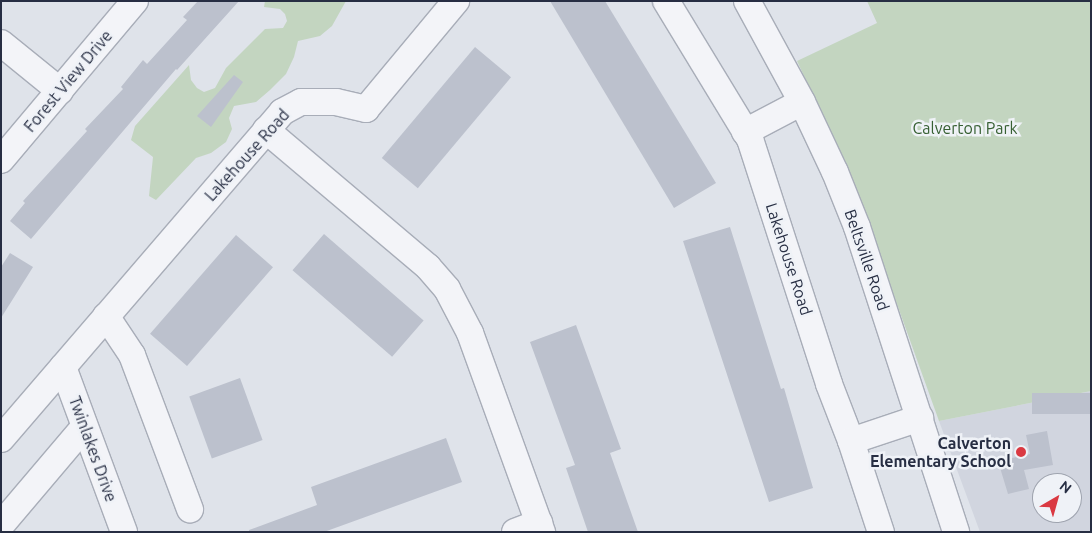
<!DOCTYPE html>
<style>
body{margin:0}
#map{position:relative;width:1092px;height:533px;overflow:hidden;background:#dfe3ea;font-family:Ubuntu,sans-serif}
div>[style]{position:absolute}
.built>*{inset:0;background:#d1d5df}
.green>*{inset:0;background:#c3d5c0}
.building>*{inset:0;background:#bcc1cd;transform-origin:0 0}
.roads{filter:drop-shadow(1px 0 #a8adb8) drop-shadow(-1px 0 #a8adb8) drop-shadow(0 1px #a8adb8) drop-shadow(0 -1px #a8adb8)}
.minor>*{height:26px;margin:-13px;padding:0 13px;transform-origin:13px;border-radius:13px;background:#f3f4f8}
.dots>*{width:14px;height:14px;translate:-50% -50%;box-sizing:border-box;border:2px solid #eff2f7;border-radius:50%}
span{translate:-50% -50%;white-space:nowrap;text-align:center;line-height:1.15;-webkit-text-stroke:5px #eff2f7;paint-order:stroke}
.street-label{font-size:16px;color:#272e43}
.park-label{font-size:16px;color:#376033}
.poi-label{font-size:16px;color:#272e43;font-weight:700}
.right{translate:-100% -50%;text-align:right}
.frame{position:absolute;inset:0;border:2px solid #272e43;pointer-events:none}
.north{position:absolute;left:1032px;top:473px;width:50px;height:50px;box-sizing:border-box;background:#eff2f7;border:1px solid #9fa4af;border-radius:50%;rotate:38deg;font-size:14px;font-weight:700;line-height:20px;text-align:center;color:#272e43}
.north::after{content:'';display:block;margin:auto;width:18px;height:22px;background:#da3942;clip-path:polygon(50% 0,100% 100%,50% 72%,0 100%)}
</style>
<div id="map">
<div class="built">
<i style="clip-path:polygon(evenodd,1091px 391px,1091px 532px,980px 532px,939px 421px,1091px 391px,1042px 483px,1072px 483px,1072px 513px,1042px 513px,1042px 483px)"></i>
</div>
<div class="green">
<i style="clip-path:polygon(265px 1px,346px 1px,332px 26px,320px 36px,298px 41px,294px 57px,286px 74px,270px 90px,256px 102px,234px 106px,229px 118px,232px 129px,226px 142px,211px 153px,196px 158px,156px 200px,149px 196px,153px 157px,131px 140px,135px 126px,189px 65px,191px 80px,197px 88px,204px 92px,215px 88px,226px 68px,265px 29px,283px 28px,287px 21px,285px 14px,280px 9px,264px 7px)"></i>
<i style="clip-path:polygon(867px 1px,1091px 1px,1091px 391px,939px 421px,866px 218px,843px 160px,797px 61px,877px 23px)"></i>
</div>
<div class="building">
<i style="clip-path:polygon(198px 1px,239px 1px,177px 70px,176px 69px,31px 239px,10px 221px,25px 203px,23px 201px,87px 131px,85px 129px,123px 89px,121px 87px,143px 60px,147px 64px,187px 20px,183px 17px)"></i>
<i style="clip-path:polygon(550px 1px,605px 1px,716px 183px,674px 208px)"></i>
<i style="left:475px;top:47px;width:47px;height:145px;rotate:40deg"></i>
<i style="clip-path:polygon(234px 75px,243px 82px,211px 127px,197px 116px)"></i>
<i style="clip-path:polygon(730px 227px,781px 389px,784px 388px,813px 488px,769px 502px,683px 241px)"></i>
<i style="left:324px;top:234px;width:132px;height:48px;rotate:41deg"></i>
<i style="left:236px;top:235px;width:49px;height:131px;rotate:41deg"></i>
<i style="clip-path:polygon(10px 253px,33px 267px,1px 318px,1px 267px)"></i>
<i style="clip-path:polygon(576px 325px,621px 449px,610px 453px,638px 532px,588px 532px,566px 468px,575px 465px,530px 342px)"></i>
<i style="left:240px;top:378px;width:66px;height:54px;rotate:70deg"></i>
<i style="left:1091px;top:393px;width:21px;height:59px;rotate:90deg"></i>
<i style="clip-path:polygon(1047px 431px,1053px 465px,1024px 470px,1029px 489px,1008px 494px,998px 461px,1030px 454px,1026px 435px)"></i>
<i style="clip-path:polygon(446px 438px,462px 482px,324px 532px,249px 532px,249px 530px,317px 505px,311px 487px)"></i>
</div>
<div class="roads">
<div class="minor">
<i style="left:666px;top:1px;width:162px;rotate:58.7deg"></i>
<i style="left:750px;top:139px;width:257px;rotate:72.1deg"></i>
<i style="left:829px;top:384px;width:61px;rotate:68.9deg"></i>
<i style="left:851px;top:441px;width:96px;rotate:71.8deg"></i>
<i style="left:747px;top:1px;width:115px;rotate:61.4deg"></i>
<i style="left:802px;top:102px;width:77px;rotate:64.8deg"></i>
<i style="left:835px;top:172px;width:59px;rotate:68.2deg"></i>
<i style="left:857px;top:227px;width:321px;rotate:72deg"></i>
<i style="left:1px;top:43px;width:76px;rotate:39.1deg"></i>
<i style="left:266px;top:130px;width:212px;rotate:40.2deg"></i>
<i style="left:428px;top:267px;width:29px;rotate:49deg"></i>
<i style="left:447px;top:289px;width:50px;rotate:62.4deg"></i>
<i style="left:470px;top:333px;width:212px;rotate:70.1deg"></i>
<i style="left:745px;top:132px;width:64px;rotate:-27.8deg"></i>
<i style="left:1px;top:160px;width:208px;rotate:-49.9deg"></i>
<i style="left:106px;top:316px;width:47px;rotate:56.3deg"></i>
<i style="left:132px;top:355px;width:165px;rotate:69.4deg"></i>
<i style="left:63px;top:367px;width:176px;rotate:69.7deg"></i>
<i style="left:1px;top:439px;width:431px;rotate:-49.3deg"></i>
<i style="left:282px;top:112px;width:21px;rotate:-28deg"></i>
<i style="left:301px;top:102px;width:35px"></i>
<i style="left:336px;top:102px;width:31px;rotate:13deg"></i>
<i style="left:366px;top:109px;width:141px;rotate:-50.2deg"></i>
<i style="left:851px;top:441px;width:73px;rotate:-18.4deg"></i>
<i style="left:1px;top:525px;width:128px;rotate:-49.7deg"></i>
<i style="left:515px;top:532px;width:26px;rotate:-21deg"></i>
</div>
</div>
<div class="dots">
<i style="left:1021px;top:452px;background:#da3942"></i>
</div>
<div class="street-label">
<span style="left:68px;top:81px;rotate:-50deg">Forest View Drive</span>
<span style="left:247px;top:155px;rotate:-48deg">Lakehouse Road</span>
<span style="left:789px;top:259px;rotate:72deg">Lakehouse Road</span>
<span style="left:867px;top:260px;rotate:71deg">Beltsville Road</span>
<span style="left:93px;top:449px;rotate:70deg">Twinlakes Drive</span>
</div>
<div class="park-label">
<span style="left:965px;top:128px">Calverton Park</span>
</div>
<div class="poi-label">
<span class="right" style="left:1011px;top:452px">Calverton<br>Elementary School</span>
</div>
<div class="frame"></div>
<div class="north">N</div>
</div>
